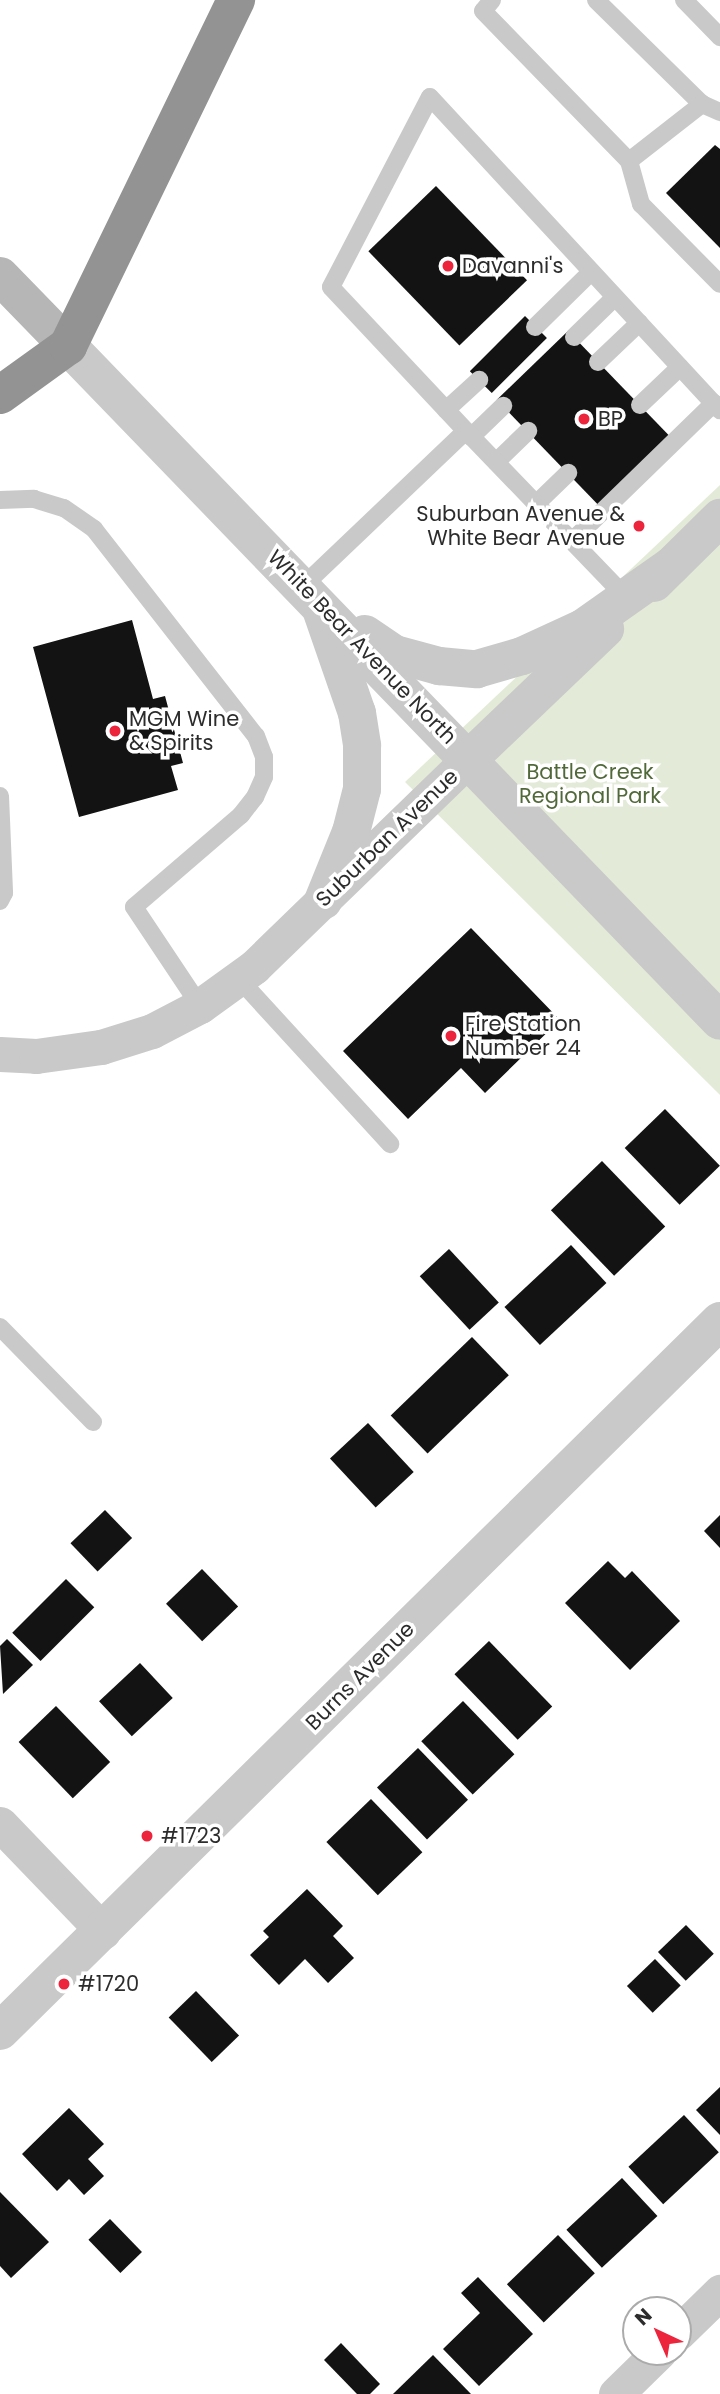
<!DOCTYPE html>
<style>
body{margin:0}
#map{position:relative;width:720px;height:2394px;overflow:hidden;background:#fff;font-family:Poppins,sans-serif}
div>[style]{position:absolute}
.green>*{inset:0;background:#e3ebd8}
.building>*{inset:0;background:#131313;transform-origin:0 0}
.service>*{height:18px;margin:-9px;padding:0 9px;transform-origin:9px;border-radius:9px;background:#c9c9c9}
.minor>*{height:35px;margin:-17.5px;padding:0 17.5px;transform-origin:17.5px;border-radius:17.5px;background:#c9c9c9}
.tertiary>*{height:38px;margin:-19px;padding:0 19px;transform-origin:19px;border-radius:19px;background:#c9c9c9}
.secondary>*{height:38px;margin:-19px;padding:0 19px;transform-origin:19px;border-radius:19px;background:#b6b6b6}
.motorway>*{height:38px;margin:-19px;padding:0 19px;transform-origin:19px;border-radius:19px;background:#939393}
.dots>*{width:19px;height:19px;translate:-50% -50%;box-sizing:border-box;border:4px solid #fff;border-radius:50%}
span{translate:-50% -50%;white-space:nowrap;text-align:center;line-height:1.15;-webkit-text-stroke:7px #fff;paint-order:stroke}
.poi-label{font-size:21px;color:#2c2c2c}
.left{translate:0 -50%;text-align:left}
.right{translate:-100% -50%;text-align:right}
.street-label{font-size:21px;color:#2c2c2c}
.park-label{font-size:21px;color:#516938}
.north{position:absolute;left:622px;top:2296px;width:70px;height:70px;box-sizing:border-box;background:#fff;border:2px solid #ababab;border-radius:50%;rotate:316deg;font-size:19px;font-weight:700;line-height:28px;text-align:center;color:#2c2c2c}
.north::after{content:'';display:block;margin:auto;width:24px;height:32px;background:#ec253d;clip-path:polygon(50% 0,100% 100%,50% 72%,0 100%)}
</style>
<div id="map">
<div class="green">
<i style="clip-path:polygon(720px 485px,720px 1095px,405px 782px)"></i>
</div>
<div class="building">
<i style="clip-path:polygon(715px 145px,720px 149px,720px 248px,666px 193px)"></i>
<i style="left:436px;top:186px;width:131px;height:94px;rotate:46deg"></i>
<i style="left:525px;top:316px;width:31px;height:78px;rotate:45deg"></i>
<i style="left:568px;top:331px;width:151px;height:99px;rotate:46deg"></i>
<i style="clip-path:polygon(132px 620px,153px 699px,165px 696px,183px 763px,171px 766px,178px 790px,79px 817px,33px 647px)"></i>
<i style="clip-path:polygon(471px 928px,560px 1020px,485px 1093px,461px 1068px,408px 1119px,343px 1051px)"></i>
<i style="left:665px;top:1109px;width:79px;height:56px;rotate:46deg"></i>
<i style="left:602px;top:1161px;width:91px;height:71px;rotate:46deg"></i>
<i style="left:571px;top:1245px;width:52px;height:91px;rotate:47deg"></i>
<i style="left:449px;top:1249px;width:73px;height:40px;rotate:47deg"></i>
<i style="left:472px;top:1337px;width:53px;height:113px;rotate:46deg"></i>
<i style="left:368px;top:1423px;width:67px;height:52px;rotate:47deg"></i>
<i style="left:105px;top:1510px;width:39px;height:48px;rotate:46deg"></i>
<i style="clip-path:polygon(720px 1515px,720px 1548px,704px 1531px)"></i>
<i style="clip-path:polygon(608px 1561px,625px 1578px,632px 1571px,680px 1621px,630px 1670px,565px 1603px)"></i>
<i style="left:202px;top:1569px;width:52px;height:50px;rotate:46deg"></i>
<i style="left:66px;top:1579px;width:40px;height:76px;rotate:45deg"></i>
<i style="clip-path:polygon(7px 1639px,33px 1665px,3px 1694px,0 1646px)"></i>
<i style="left:489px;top:1641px;width:91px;height:48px;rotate:46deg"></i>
<i style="left:140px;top:1663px;width:48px;height:56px;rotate:47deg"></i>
<i style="left:463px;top:1701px;width:74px;height:58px;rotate:46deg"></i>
<i style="left:56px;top:1706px;width:78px;height:52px;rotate:46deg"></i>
<i style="left:418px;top:1748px;width:72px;height:57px;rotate:46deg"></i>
<i style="left:371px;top:1799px;width:74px;height:62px;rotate:46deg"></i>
<i style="clip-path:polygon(307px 1889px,343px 1926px,333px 1936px,354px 1958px,328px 1983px,305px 1959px,279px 1985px,250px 1955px,269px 1937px,263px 1931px)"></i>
<i style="left:686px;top:1925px;width:40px;height:39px;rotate:46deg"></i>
<i style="left:655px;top:1959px;width:37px;height:39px;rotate:46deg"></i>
<i style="left:196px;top:1991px;width:62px;height:38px;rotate:46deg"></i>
<i style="clip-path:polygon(720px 2087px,720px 2135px,696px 2110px)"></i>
<i style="clip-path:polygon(69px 2108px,104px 2144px,88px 2159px,104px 2176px,84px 2195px,69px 2179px,57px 2191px,22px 2154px)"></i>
<i style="left:684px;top:2115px;width:51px;height:76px;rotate:47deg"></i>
<i style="left:622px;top:2178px;width:52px;height:76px;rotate:47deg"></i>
<i style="clip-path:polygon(0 2192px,49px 2242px,11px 2278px,0 2266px)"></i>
<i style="left:110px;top:2219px;width:46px;height:30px;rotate:46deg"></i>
<i style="left:558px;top:2235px;width:53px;height:71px;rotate:46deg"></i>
<i style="clip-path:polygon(478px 2277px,533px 2334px,479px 2386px,443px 2349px,480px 2313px,461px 2293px)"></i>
<i style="clip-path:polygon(341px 2343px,380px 2384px,370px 2394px,357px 2394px,324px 2360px)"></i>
<i style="clip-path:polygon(433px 2355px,471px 2394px,393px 2394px)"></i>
</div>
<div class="service">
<i style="left:492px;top:0;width:14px;rotate:129deg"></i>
<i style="left:483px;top:11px;width:209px;rotate:45.8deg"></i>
<i style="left:629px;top:161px;width:45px;rotate:74.4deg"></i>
<i style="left:641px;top:204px;width:112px;rotate:45.4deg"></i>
<i style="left:596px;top:0;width:148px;rotate:44.5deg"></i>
<i style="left:702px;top:104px;width:20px;rotate:24deg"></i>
<i style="left:684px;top:0;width:52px;rotate:45.8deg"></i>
<i style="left:629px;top:161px;width:93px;rotate:-38deg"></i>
<i style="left:535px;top:327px;width:78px;rotate:-44.5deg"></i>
<i style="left:574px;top:337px;width:57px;rotate:-44.3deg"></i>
<i style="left:598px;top:362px;width:57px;rotate:-43.6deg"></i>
<i style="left:640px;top:405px;width:55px;rotate:-43.5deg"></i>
<i style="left:446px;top:410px;width:45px;rotate:-42.3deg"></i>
<i style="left:466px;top:431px;width:197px;rotate:-133.2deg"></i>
<i style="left:331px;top:287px;width:214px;rotate:-62.5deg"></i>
<i style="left:430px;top:97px;width:427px;rotate:47.2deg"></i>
<i style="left:471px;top:437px;width:45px;rotate:-44.1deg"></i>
<i style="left:496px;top:462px;width:45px;rotate:-44.1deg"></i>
<i style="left:0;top:500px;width:34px;rotate:-2deg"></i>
<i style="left:34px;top:499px;width:31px;rotate:17deg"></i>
<i style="left:64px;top:508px;width:37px;rotate:35deg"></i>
<i style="left:94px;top:529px;width:263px;rotate:52deg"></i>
<i style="left:256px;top:736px;width:22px;rotate:69deg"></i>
<i style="left:264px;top:757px;width:20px;rotate:90deg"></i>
<i style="left:264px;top:777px;width:22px;rotate:114deg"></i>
<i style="left:255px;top:797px;width:23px;rotate:128deg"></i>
<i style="left:241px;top:815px;width:141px;rotate:139.3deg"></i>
<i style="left:134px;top:907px;width:119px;rotate:56.3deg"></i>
<i style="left:536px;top:504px;width:45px;rotate:-44.1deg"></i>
<i style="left:572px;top:541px;width:198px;rotate:-44.2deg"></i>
<i style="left:303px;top:586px;width:225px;rotate:-43.6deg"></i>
<i style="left:466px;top:431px;width:231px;rotate:46.1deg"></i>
<i style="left:0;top:796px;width:97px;rotate:87.6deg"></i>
<i style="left:4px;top:893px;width:9px;rotate:117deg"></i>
<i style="left:239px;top:979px;width:224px;rotate:47.5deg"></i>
<i style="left:0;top:1327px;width:133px;rotate:45.6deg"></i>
</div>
<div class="minor">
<i style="left:0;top:1054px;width:36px;rotate:3deg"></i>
<i style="left:36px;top:1056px;width:66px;rotate:-7.9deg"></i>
<i style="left:101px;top:1047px;width:53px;rotate:-17.4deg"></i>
<i style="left:152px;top:1031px;width:54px;rotate:-27.5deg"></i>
<i style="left:200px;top:1006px;width:67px;rotate:-35.8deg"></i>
<i style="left:254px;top:967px;width:301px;rotate:-44.1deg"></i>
<i style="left:0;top:1824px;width:149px;rotate:46.1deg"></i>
<i style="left:678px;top:2333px;width:59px;rotate:-44.3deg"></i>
<i style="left:616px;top:2394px;width:60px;rotate:-44.3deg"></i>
</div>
<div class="tertiary">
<i style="left:68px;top:346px;width:938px;rotate:45.99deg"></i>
<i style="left:654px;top:583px;width:93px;rotate:-44.6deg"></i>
<i style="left:322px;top:612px;width:107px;rotate:70.9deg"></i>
<i style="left:357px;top:713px;width:33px;rotate:81deg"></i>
<i style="left:362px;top:746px;width:43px;rotate:90deg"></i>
<i style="left:362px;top:789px;width:44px;rotate:104.3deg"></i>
<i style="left:351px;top:832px;width:74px;rotate:112.1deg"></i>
<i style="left:365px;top:634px;width:36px;rotate:34deg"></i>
<i style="left:395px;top:654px;width:46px;rotate:15.3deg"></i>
<i style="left:439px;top:666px;width:38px;rotate:5deg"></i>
<i style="left:477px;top:669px;width:47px;rotate:-16.1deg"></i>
<i style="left:522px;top:656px;width:67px;rotate:-24.7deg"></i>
<i style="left:583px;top:628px;width:108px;rotate:-35.2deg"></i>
<i style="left:470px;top:758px;width:187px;rotate:-43.7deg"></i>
<i style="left:0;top:2031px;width:1011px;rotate:-44.6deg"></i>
</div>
<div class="secondary">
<i style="left:0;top:276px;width:98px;rotate:45.8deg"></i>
</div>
<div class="motorway">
<i style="left:0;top:395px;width:84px;rotate:-35.8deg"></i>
<i style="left:68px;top:346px;width:385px;rotate:-64.1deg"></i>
</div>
<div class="dots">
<i style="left:448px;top:266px;background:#ec253d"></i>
<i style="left:584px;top:419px;background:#ec253d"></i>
<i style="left:639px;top:526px;background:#ec253d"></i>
<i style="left:115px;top:731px;background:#ec253d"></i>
<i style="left:451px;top:1036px;background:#ec253d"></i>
<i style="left:147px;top:1836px;background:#ec253d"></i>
<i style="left:64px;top:1984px;background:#ec253d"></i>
</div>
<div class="poi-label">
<span class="left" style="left:462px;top:266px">Davanni's</span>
<span class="left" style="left:598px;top:419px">BP</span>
<span class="right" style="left:625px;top:526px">Suburban Avenue &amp;<br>White Bear Avenue</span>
<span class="left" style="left:129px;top:731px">MGM Wine<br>&amp; Spirits</span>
<span class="left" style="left:465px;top:1036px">Fire Station<br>Number 24</span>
<span class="left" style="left:161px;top:1836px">#1723</span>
<span class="left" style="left:78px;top:1984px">#1720</span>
</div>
<div class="street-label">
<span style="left:362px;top:647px;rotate:46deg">White Bear Avenue North</span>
<span style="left:387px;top:838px;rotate:-44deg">Suburban Avenue</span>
<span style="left:360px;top:1676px;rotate:-45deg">Burns Avenue</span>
</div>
<div class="park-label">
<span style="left:590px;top:784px">Battle Creek<br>Regional Park</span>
</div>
<div class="north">N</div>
</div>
